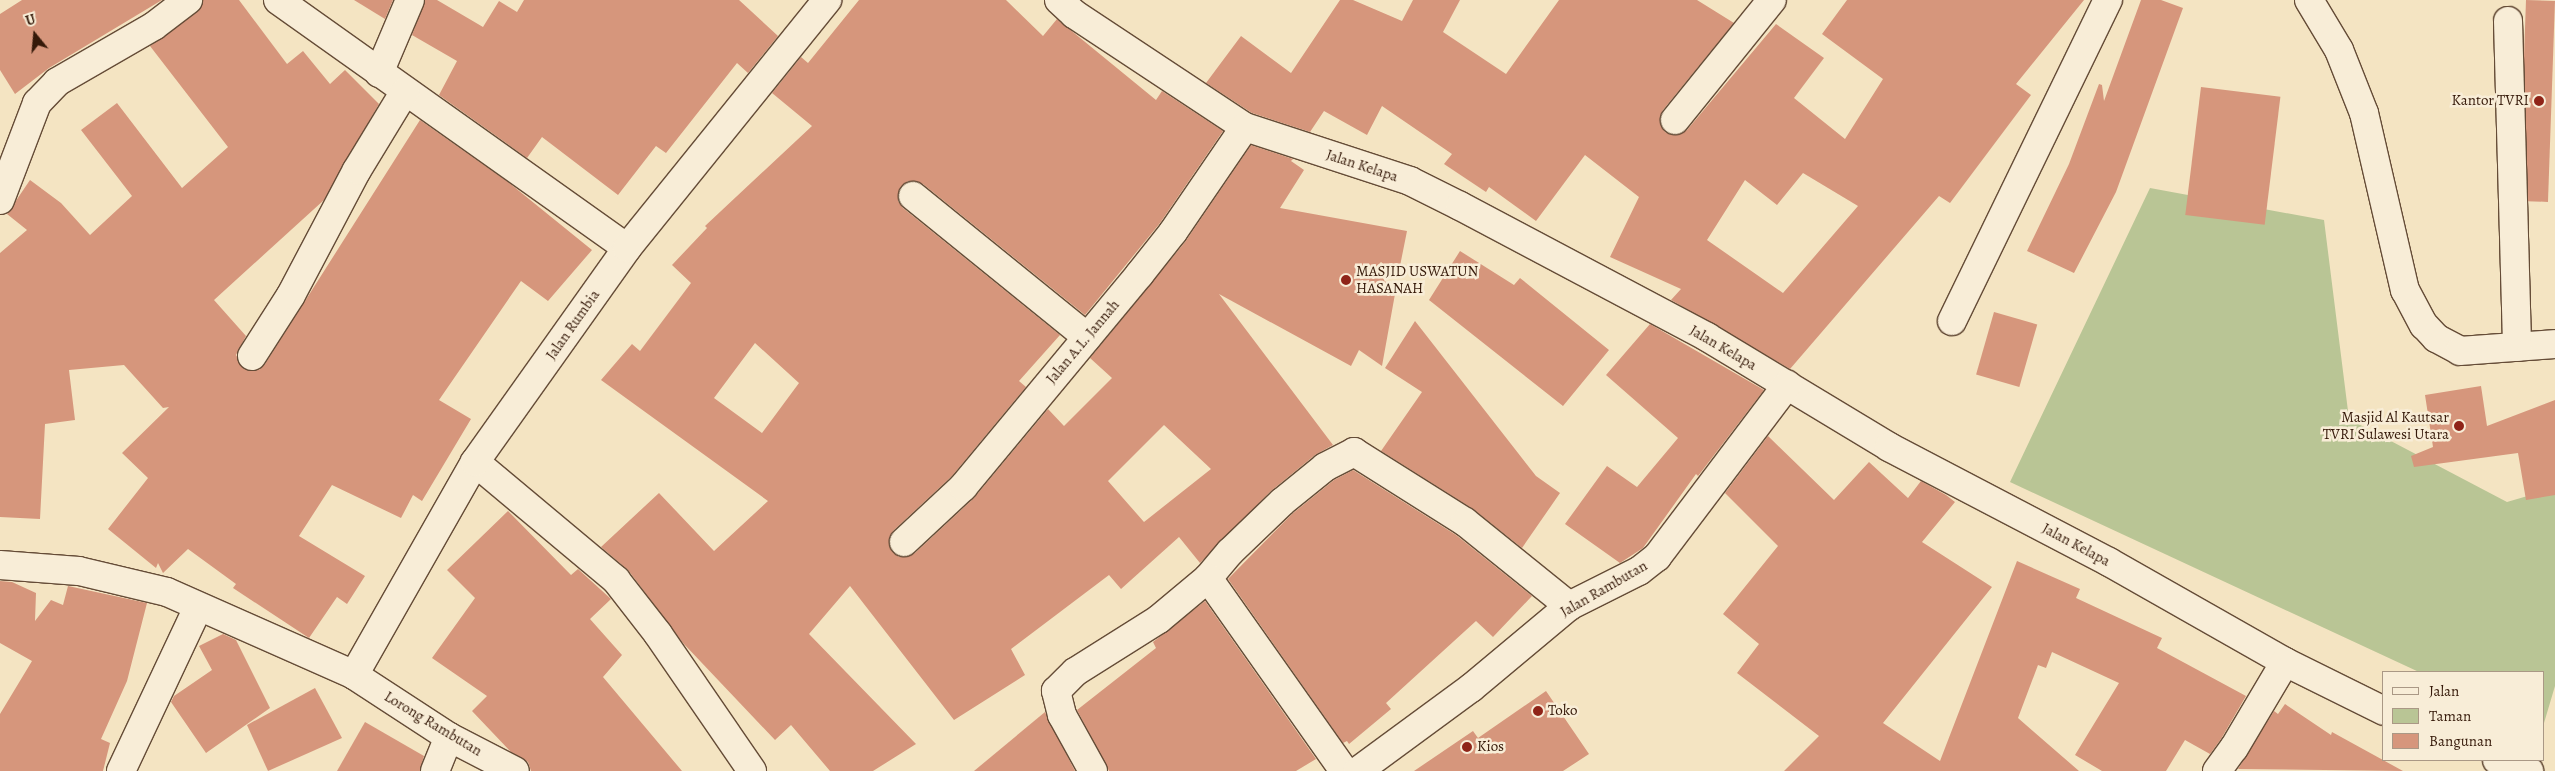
<!DOCTYPE html>
<style>
body{margin:0}
#map{position:relative;width:2555px;height:771px;overflow:hidden;background:#f4e4c2;font-family:Alegreya,serif}
div>[style]{position:absolute}
.green>*{inset:0;background:#b9c595}
.building>*{inset:0;background:#d6967c;transform-origin:0 0}
.roads{filter:drop-shadow(1px 0 #654c37) drop-shadow(-1px 0 #654c37) drop-shadow(0 1px #654c37) drop-shadow(0 -1px #654c37)}
.minor>*{height:28px;margin:-14px;padding:0 14px;transform-origin:14px;border-radius:14px;background:#f8edd7}
.dots>*{width:14px;height:14px;translate:-50% -50%;box-sizing:border-box;border:2px solid #f8edd7;border-radius:50%}
span{translate:-50% -50%;white-space:nowrap;text-align:center;line-height:1.15;-webkit-text-stroke:5px #f8edd7;paint-order:stroke}
.poi-label{font-size:15px;color:#351909}
.right{translate:-100% -50%;text-align:right}
.left{translate:0 -50%;text-align:left}
.street-label{font-size:15px;color:#351909}
.legend{position:absolute;left:2382px;top:671px;width:162px;height:90px;box-sizing:border-box;background:#f8edd7;border:1px solid #aa9885;margin:0;padding:6px 9px;list-style:none;font-size:15px;color:#351909}
.legend li{display:flex;align-items:center;gap:10px;height:25px}
.legend b{width:25px;border:1px solid #aa9885}
.north{position:absolute;left:10px;top:10px;width:50px;height:50px;-webkit-text-stroke:4px #f8edd7;paint-order:stroke;rotate:343deg;font-size:14px;font-weight:700;line-height:20px;text-align:center;color:#351909}
.north::after{content:'';display:block;margin:auto;width:18px;height:22px;background:#351909;clip-path:polygon(50% 0,100% 100%,50% 72%,0 100%)}
</style>
<div id="map">
<div class="green">
<i style="clip-path:polygon(2150px 188px,2324px 220px,2349px 419px,2507px 502px,2555px 488px,2555px 686px,2544px 723px,2544px 672px,2419px 672px,2010px 482px)"></i>
</div>
<div class="building">
<i style="clip-path:polygon(22px 0,162px 0,49px 68px,15px 94px,0 70px,0 14px)"></i>
<i style="clip-path:polygon(203px 0,239px 0,287px 64px,303px 51px,330px 84px,345px 70px,379px 104px,324px 200px,214px 300px,246px 336px,236px 355px,244px 369px,259px 370px,265px 364px,420px 120px,508px 182px,592px 250px,548px 301px,521px 281px,439px 400px,471px 419px,422px 501px,413px 495px,401px 518px,332px 485px,299px 536px,365px 576px,347px 604px,337px 597px,309px 638px,233px 588px,236px 584px,188px 549px,163px 573px,158px 563px,156px 568px,108px 529px,148px 478px,122px 453px,169px 407px,163px 408px,124px 365px,69px 370px,75px 420px,45px 424px,40px 519px,0 517px,0 253px,27px 230px,7px 214px,30px 180px,61px 203px,90px 235px,132px 196px,81px 130px,117px 103px,182px 188px,228px 147px,150px 46px,197px 12px)"></i>
<i style="clip-path:polygon(354px 0,393px 0,385px 19px)"></i>
<i style="clip-path:polygon(425px 0,437px 0,483px 27px,499px 1px,517px 12px,524px 0,739px 0,778px 36px,748px 73px,737px 63px,666px 153px,656px 146px,618px 195px,542px 137px,527px 158px,439px 95px,457px 61px,412px 35px)"></i>
<i style="clip-path:polygon(evenodd,859px 0,1006px 0,1043px 36px,1057px 19px,1156px 100px,1162px 91px,1223px 131px,1160px 223px,1085px 315px,923px 184px,908px 181px,901px 187px,898px 201px,903px 208px,1060px 335px,1019px 381px,1026px 387px,952px 476px,893px 531px,889px 545px,899px 557px,915px 553px,974px 498px,1048px 409px,1064px 426px,1112px 378px,1090px 358px,1185px 242px,1251px 145px,1293px 159px,1291px 161px,1304px 170px,1280px 208px,1407px 231px,1398px 276px,1381px 262px,1375px 268px,1395px 294px,1382px 366px,1359px 350px,1351px 366px,1219px 294px,1333px 445px,1315px 455px,1271px 491px,1200px 563px,1179px 537px,1121px 589px,1109px 575px,1011px 649px,1025px 675px,954px 720px,850px 586px,809px 634px,916px 744px,873px 771px,830px 771px,791px 725px,775px 740px,683px 643px,628px 570px,601px 547px,659px 493px,714px 551px,768px 501px,601px 380px,632px 344px,640px 351px,691px 283px,672px 265px,707px 228px,705px 226px,812px 126px,772px 93px,801px 57px,808px 63px,859px 0,755px 343px,799px 383px,762px 433px,714px 398px,755px 343px,859px 0,1164px 425px,1211px 469px,1144px 522px,1108px 481px,1164px 425px)"></i>
<i style="clip-path:polygon(evenodd,1340px 0,1353px 0,1402px 21px,1413px 0,1460px 0,1443px 32px,1506px 74px,1559px 0,1697px 0,1734px 23px,1663px 110px,1660px 118px,1665px 132px,1673px 135px,1687px 130px,1776px 24px,1824px 58px,1794px 98px,1845px 139px,1883px 79px,1822px 34px,1847px 0,2084px 0,2016px 84px,2031px 95px,1950px 203px,1939px 196px,1790px 369px,1671px 300px,1681px 289px,1610px 257px,1639px 197px,1585px 155px,1536px 221px,1489px 187px,1486px 192px,1444px 164px,1452px 154px,1382px 106px,1367px 135px,1324px 111px,1310px 132px,1252px 113px,1206px 83px,1241px 36px,1291px 73px,1340px 0,1803px 173px,1858px 206px,1783px 293px,1707px 240px,1745px 180px,1777px 205px,1803px 173px)"></i>
<i style="clip-path:polygon(2141px 0,2161px 0,2183px 8px,2116px 192px,2074px 273px,2027px 251px,2069px 164px,2099px 84px,2102px 85px,2104px 101px)"></i>
<i style="left:2526px;top:0;width:29px;height:201px;rotate:2deg"></i>
<i style="left:2201px;top:87px;width:80px;height:129px;rotate:7deg"></i>
<i style="clip-path:polygon(1460px 251px,1514px 285px,1520px 278px,1609px 350px,1563px 406px,1429px 300px)"></i>
<i style="left:1994px;top:312px;width:45px;height:65px;rotate:16deg"></i>
<i style="clip-path:polygon(1415px 321px,1536px 476px,1560px 493px,1522px 548px,1473px 509px,1381px 451px,1422px 392px,1385px 368px)"></i>
<i style="clip-path:polygon(1650px 324px,1764px 390px,1698px 476px,1696px 474px,1643px 548px,1620px 563px,1565px 524px,1607px 466px,1637px 487px,1678px 438px,1606px 375px)"></i>
<i style="clip-path:polygon(2481px 386px,2487px 426px,2555px 400px,2555px 495px,2526px 500px,2518px 453px,2414px 467px,2411px 456px,2433px 447px,2425px 395px)"></i>
<i style="clip-path:polygon(1768px 436px,1834px 500px,1869px 462px,1908px 498px,1921px 481px,1946px 495px,1955px 502px,1922px 542px,1992px 587px,1883px 723px,1940px 761px,2017px 561px,2080px 589px,2076px 598px,2162px 638px,2157px 648px,2246px 696px,2221px 739px,2210px 754px,2185px 740px,2166px 771px,2102px 771px,2075px 755px,2119px 683px,2052px 652px,2046px 668px,2038px 665px,2018px 718px,2079px 771px,1784px 771px,1819px 736px,1737px 673px,1759px 644px,1723px 614px,1778px 546px,1725px 493px)"></i>
<i style="clip-path:polygon(1353px 470px,1456px 535px,1532px 596px,1493px 637px,1476px 621px,1386px 703px,1391px 709px,1349px 744px,1347px 741px,1343px 743px,1228px 579px,1292px 514px,1334px 480px)"></i>
<i style="clip-path:polygon(508px 511px,571px 575px,578px 569px,611px 599px,590px 619px,622px 655px,603px 677px,682px 771px,531px 771px,528px 762px,511px 752px,472px 711px,487px 696px,432px 658px,475px 598px,447px 570px)"></i>
<i style="clip-path:polygon(0 581px,12px 582px,36px 593px,35px 621px,51px 600px,63px 605px,68px 586px,147px 603px,127px 681px,101px 739px,110px 743px,103px 771px,0 771px,0 714px,32px 661px,0 643px)"></i>
<i style="clip-path:polygon(1205px 601px,1316px 759px,1296px 771px,1109px 771px,1077px 710px,1156px 648px,1153px 642px)"></i>
<i style="clip-path:polygon(223px 634px,236px 640px,270px 708px,206px 753px,171px 702px,174px 696px,212px 670px,199px 646px)"></i>
<i style="clip-path:polygon(315px 688px,342px 738px,268px 771px,247px 725px)"></i>
<i style="clip-path:polygon(1546px 691px,1589px 754px,1563px 771px,1414px 771px,1473px 731px,1478px 738px)"></i>
<i style="clip-path:polygon(2285px 704px,2331px 735px,2332px 732px,2403px 771px,2238px 769px,2274px 711px,2278px 714px)"></i>
<i style="clip-path:polygon(1045px 712px,1075px 771px,974px 771px)"></i>
<i style="clip-path:polygon(365px 722px,424px 756px,420px 771px,337px 771px)"></i>
</div>
<div class="roads">
<div class="minor">
<i style="left:278px;top:0;width:428px;rotate:35.4deg"></i>
<i style="left:1059px;top:0;width:21px;rotate:43deg"></i>
<i style="left:1074px;top:14px;width:205px;rotate:33.5deg"></i>
<i style="left:1245px;top:127px;width:174px;rotate:18.1deg"></i>
<i style="left:1410px;top:181px;width:56px;rotate:26.6deg"></i>
<i style="left:1460px;top:206px;width:280px;rotate:27.9deg"></i>
<i style="left:1707px;top:337px;width:213px;rotate:31.1deg"></i>
<i style="left:1889px;top:447px;width:248px;rotate:27.6deg"></i>
<i style="left:2109px;top:562px;width:202px;rotate:29.6deg"></i>
<i style="left:2285px;top:662px;width:110px;rotate:26.3deg"></i>
<i style="left:2309px;top:0;width:58px;rotate:59deg"></i>
<i style="left:2339px;top:50px;width:68px;rotate:68.4deg"></i>
<i style="left:2364px;top:113px;width:182px;rotate:77deg"></i>
<i style="left:2405px;top:290px;width:40px;rotate:62deg"></i>
<i style="left:2424px;top:325px;width:18px;rotate:47deg"></i>
<i style="left:2436px;top:338px;width:27px;rotate:28deg"></i>
<i style="left:2460px;top:351px;width:95px;rotate:-4.2deg"></i>
<i style="left:2508px;top:21px;width:326px;rotate:88.4deg"></i>
<i style="left:379px;top:73px;width:79px;rotate:-67deg"></i>
<i style="left:1675px;top:120px;width:154px;rotate:-51.1deg"></i>
<i style="left:913px;top:196px;width:224px;rotate:39deg"></i>
<i style="left:0;top:200px;width:104px;rotate:-69.1deg"></i>
<i style="left:37px;top:103px;width:29px;rotate:-46deg"></i>
<i style="left:57px;top:82px;width:112px;rotate:-30deg"></i>
<i style="left:154px;top:26px;width:43px;rotate:-37.4deg"></i>
<i style="left:1952px;top:321px;width:357px;rotate:-64.1deg"></i>
<i style="left:252px;top:356px;width:72px;rotate:-57.4deg"></i>
<i style="left:291px;top:295px;width:141px;rotate:-62.2deg"></i>
<i style="left:357px;top:170px;width:92px;rotate:-58.7deg"></i>
<i style="left:475px;top:462px;width:184px;rotate:39.9deg"></i>
<i style="left:616px;top:580px;width:68px;rotate:52.1deg"></i>
<i style="left:658px;top:634px;width:166px;rotate:55.5deg"></i>
<i style="left:904px;top:542px;width:81px;rotate:-43deg"></i>
<i style="left:963px;top:487px;width:276px;rotate:-50.3deg"></i>
<i style="left:1139px;top:275px;width:55px;rotate:-51.7deg"></i>
<i style="left:1173px;top:232px;width:127px;rotate:-55.6deg"></i>
<i style="left:0;top:565px;width:79px;rotate:4.3deg"></i>
<i style="left:79px;top:571px;width:90px;rotate:13.4deg"></i>
<i style="left:167px;top:592px;width:205px;rotate:23.9deg"></i>
<i style="left:354px;top:675px;width:113px;rotate:33.1deg"></i>
<i style="left:449px;top:737px;width:74px;rotate:27.3deg"></i>
<i style="left:1208px;top:578px;width:34px;rotate:-50deg"></i>
<i style="left:1230px;top:552px;width:72px;rotate:-43.9deg"></i>
<i style="left:1282px;top:502px;width:55px;rotate:-39.1deg"></i>
<i style="left:1325px;top:467px;width:33px;rotate:-27deg"></i>
<i style="left:1354px;top:452px;width:131px;rotate:32.2deg"></i>
<i style="left:1465px;top:522px;width:134px;rotate:38.9deg"></i>
<i style="left:354px;top:675px;width:245px;rotate:-60.4deg"></i>
<i style="left:475px;top:462px;width:262px;rotate:-54.6deg"></i>
<i style="left:627px;top:248px;width:319px;rotate:-51.1deg"></i>
<i style="left:2497px;top:760px;width:34px;rotate:19deg"></i>
<i style="left:121px;top:771px;width:181px;rotate:-64.8deg"></i>
<i style="left:435px;top:771px;width:37px;rotate:-68deg"></i>
<i style="left:1093px;top:771px;width:64px;rotate:-119deg"></i>
<i style="left:1062px;top:715px;width:25px;rotate:-104deg"></i>
<i style="left:1056px;top:691px;width:27px;rotate:-45deg"></i>
<i style="left:1075px;top:672px;width:99px;rotate:-32.2deg"></i>
<i style="left:1159px;top:619px;width:64px;rotate:-39.9deg"></i>
<i style="left:1208px;top:578px;width:236px;rotate:54.8deg"></i>
<i style="left:1358px;top:771px;width:140px;rotate:-36.3deg"></i>
<i style="left:1471px;top:688px;width:128px;rotate:-39.9deg"></i>
<i style="left:1569px;top:606px;width:78px;rotate:-26.6deg"></i>
<i style="left:1639px;top:571px;width:23px;rotate:-38deg"></i>
<i style="left:1657px;top:557px;width:216px;rotate:-52.9deg"></i>
<i style="left:2217px;top:771px;width:29px;rotate:-54deg"></i>
<i style="left:2234px;top:748px;width:100px;rotate:-59.3deg"></i>
</div>
</div>
<div class="dots">
<i style="left:2539px;top:101px;background:#8f2418"></i>
<i style="left:1346px;top:280px;background:#8f2418"></i>
<i style="left:2459px;top:426px;background:#8f2418"></i>
<i style="left:1538px;top:711px;background:#8f2418"></i>
<i style="left:1467px;top:747px;background:#8f2418"></i>
</div>
<div class="poi-label">
<span class="right" style="left:2529px;top:101px">Kantor TVRI</span>
<span class="left" style="left:1356px;top:280px">MASJID USWATUN<br>HASANAH</span>
<span class="right" style="left:2449px;top:426px">Masjid Al Kautsar<br>TVRI Sulawesi Utara</span>
<span class="left" style="left:1548px;top:711px">Toko</span>
<span class="left" style="left:1477px;top:747px">Kios</span>
</div>
<div class="street-label">
<span style="left:1362px;top:166px;rotate:18deg">Jalan Kelapa</span>
<span style="left:573px;top:325px;rotate:-55deg">Jalan Rumbia</span>
<span style="left:1083px;top:342px;rotate:-50deg">Jalan A.L. Jannah</span>
<span style="left:1723px;top:348px;rotate:30deg">Jalan Kelapa</span>
<span style="left:2076px;top:545px;rotate:28deg">Jalan Kelapa</span>
<span style="left:1604px;top:589px;rotate:-30deg">Jalan Rambutan</span>
<span style="left:433px;top:724px;rotate:31deg">Lorong Rambutan</span>
</div>
<ul class="legend">
<li><b style="height:6px;background:#f8edd7"></b>Jalan</li>
<li><b style="height:14px;background:#b9c595"></b>Taman</li>
<li><b style="height:14px;background:#d6967c"></b>Bangunan</li>
</ul>
<div class="north">U</div>
</div>
